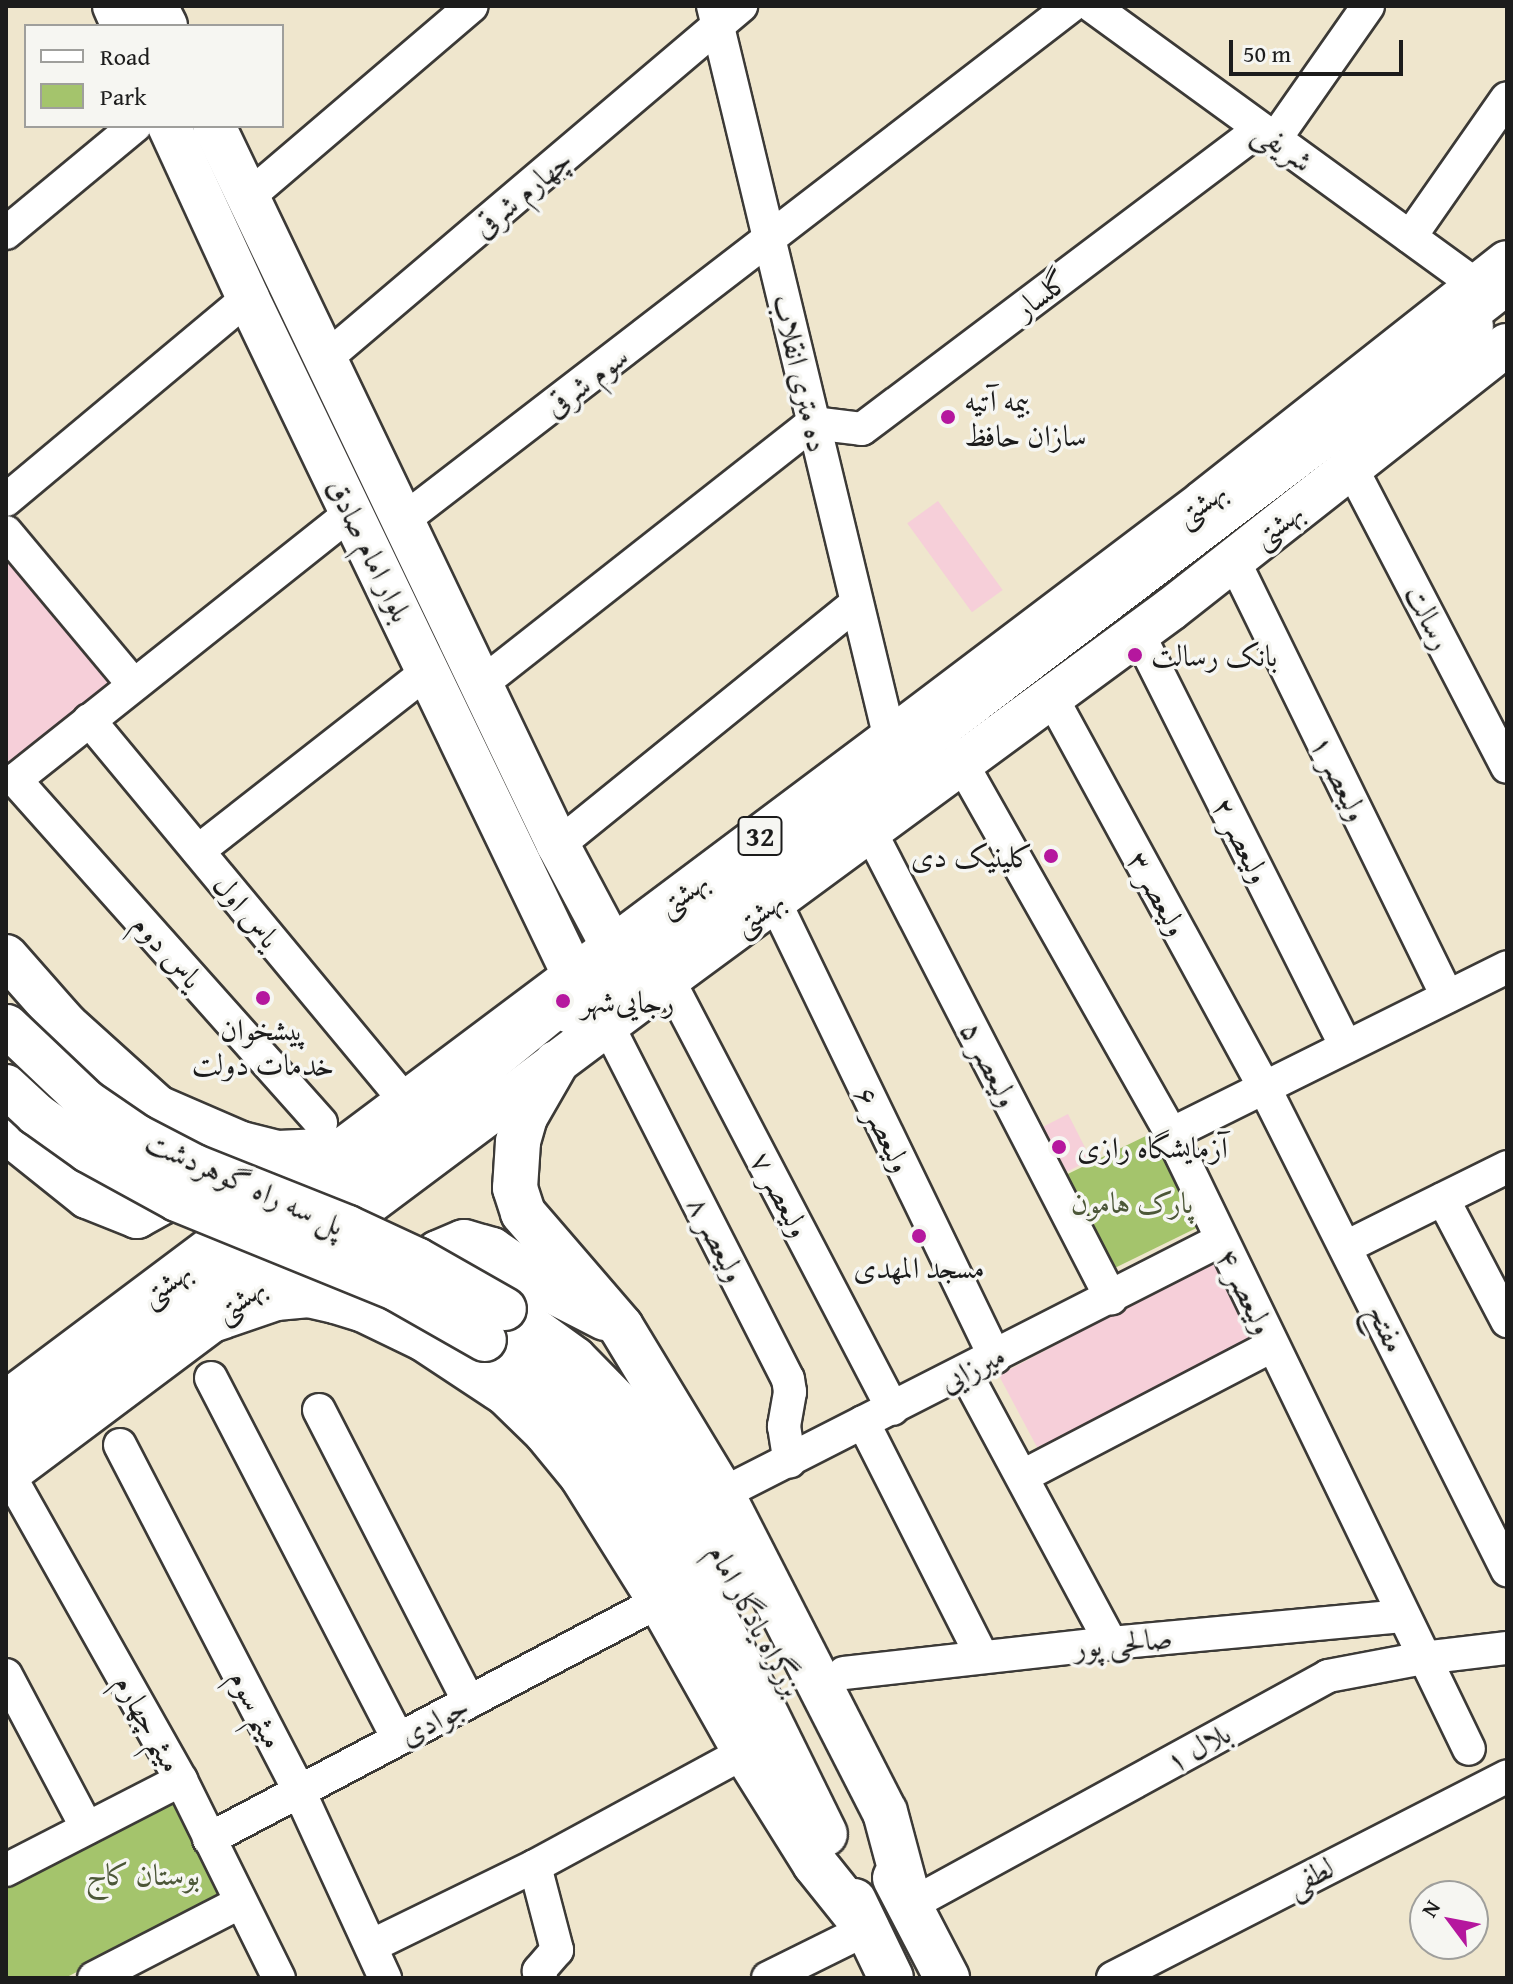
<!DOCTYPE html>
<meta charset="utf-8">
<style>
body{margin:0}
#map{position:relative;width:1513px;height:1984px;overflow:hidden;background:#efe6cd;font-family:"Gentium Book Plus",Amiri,serif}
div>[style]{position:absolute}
.built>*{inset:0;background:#f6cfd9;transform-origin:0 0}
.green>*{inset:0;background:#a4c46c;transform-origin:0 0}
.roads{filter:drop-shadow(2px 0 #3c3a37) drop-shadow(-2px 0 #3c3a37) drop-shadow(0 2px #3c3a37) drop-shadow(0 -2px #3c3a37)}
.minor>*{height:32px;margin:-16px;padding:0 16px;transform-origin:16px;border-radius:16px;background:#fff}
.major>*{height:42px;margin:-21px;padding:0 21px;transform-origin:21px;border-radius:21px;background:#fff}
.highway>*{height:44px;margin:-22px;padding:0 22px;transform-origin:22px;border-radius:22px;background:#fff}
.bridges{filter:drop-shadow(2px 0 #3c3a37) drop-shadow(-2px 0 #3c3a37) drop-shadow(0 2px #3c3a37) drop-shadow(0 -2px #3c3a37)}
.major-bridge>*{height:42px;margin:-21px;padding:0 21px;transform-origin:21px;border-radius:21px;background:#fff}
.dots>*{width:22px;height:22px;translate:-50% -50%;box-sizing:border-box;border:4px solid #f6f6f2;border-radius:50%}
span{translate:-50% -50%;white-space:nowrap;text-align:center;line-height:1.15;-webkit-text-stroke:7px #f6f6f2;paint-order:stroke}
.shield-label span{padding:2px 6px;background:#f6f6f2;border:2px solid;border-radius:6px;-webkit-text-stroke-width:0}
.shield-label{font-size:28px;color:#1c1c1c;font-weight:700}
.street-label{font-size:30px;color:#1c1c1c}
.poi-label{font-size:30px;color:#1c1c1c}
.left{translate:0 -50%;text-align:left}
.right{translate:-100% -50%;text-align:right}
.park-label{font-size:30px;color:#4c5738}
.frame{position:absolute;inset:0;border:8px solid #1c1c1c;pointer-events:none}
.legend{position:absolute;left:24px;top:24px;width:260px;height:104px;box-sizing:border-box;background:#f6f6f2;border:2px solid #9f9f9c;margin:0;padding:10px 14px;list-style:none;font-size:24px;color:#1c1c1c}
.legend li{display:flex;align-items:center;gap:16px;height:40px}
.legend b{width:40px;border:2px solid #9f9f9c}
.north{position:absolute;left:1409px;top:1880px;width:80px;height:80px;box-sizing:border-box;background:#f6f6f2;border:2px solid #9f9f9c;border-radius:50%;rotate:302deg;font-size:22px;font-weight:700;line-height:32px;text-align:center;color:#1c1c1c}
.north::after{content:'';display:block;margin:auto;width:28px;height:36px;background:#b5179e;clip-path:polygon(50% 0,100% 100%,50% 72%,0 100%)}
.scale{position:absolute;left:1229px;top:40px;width:174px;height:36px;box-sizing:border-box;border:4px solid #1c1c1c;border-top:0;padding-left:10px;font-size:24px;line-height:28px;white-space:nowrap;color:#1c1c1c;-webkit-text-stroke:6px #f6f6f2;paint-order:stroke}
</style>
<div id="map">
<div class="built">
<i style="left:938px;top:501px;width:110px;height:38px;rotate:54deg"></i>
<i style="clip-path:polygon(6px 553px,113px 680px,6px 766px)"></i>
<i style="left:1068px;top:1114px;width:51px;height:46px;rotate:63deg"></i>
<i style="left:1223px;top:1256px;width:93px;height:254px;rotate:62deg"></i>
</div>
<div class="green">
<i style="left:1154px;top:1132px;width:105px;height:100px;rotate:64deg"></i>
<i style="clip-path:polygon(174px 1794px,223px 1897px,65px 1978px,6px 1978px,6px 1881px)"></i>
</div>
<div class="roads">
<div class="minor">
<i style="left:713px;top:6px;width:754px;rotate:76.42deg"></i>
<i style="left:1092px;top:6px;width:476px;rotate:36deg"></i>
<i style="left:1275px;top:139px;width:162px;rotate:-55deg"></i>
<i style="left:248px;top:197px;width:294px;rotate:-40.5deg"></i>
<i style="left:6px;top:233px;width:168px;rotate:-39.7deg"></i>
<i style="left:1410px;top:237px;width:169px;rotate:-55.1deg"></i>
<i style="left:1453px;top:331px;width:68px;rotate:-37.9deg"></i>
<i style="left:325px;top:359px;width:546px;rotate:-40.32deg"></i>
<i style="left:813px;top:423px;width:49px;rotate:7deg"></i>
<i style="left:862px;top:429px;width:498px;rotate:-37deg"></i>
<i style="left:1351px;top:467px;width:338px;rotate:62.5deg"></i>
<i style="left:6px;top:500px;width:315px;rotate:-39.9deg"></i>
<i style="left:402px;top:521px;width:844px;rotate:-37.59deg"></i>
<i style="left:6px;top:532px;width:198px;rotate:50.1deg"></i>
<i style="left:1233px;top:559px;width:487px;rotate:63.9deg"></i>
<i style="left:1138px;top:633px;width:463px;rotate:63.3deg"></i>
<i style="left:480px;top:685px;width:424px;rotate:-38.2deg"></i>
<i style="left:1052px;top:698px;width:443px;rotate:61.4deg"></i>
<i style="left:1264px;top:1087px;width:541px;rotate:63.29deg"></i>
<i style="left:89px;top:720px;width:496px;rotate:50.3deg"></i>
<i style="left:962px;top:764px;width:425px;rotate:60.5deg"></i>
<i style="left:1171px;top:1134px;width:683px;rotate:64.15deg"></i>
<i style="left:870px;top:831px;width:526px;rotate:62.7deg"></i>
<i style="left:558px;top:845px;width:383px;rotate:-39deg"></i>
<i style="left:198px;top:851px;width:292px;rotate:-38deg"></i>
<i style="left:774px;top:900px;width:508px;rotate:64.19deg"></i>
<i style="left:668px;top:979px;width:485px;rotate:62.4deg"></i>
<i style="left:569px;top:1017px;width:306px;rotate:-36.8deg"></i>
<i style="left:814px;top:834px;width:162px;rotate:-38.5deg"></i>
<i style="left:941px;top:733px;width:673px;rotate:-37.21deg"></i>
<i style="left:607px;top:1024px;width:398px;rotate:63deg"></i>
<i style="left:788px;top:1379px;width:13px;rotate:81deg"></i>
<i style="left:790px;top:1392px;width:35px;rotate:100deg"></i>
<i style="left:784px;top:1426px;width:36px;rotate:81deg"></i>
<i style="left:321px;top:1123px;width:460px;rotate:-131.7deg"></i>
<i style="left:15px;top:780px;width:431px;rotate:-38.5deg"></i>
<i style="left:1171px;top:1134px;width:375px;rotate:-26.4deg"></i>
<i style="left:1443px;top:1199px;width:138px;rotate:62.3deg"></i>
<i style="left:1346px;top:1247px;width:180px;rotate:-26.4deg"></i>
<i style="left:965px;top:1372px;width:308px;rotate:61.7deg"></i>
<i style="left:211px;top:1378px;width:406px;rotate:62.6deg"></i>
<i style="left:319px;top:1410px;width:328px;rotate:62.8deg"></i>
<i style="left:863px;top:1422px;width:263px;rotate:63.1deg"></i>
<i style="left:6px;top:1439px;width:520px;rotate:-37.18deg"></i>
<i style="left:420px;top:1125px;width:208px;rotate:-39.3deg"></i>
<i style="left:120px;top:1445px;width:390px;rotate:62.6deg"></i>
<i style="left:299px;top:1791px;width:206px;rotate:65.3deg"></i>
<i style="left:8px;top:1473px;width:352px;rotate:60.6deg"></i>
<i style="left:181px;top:1780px;width:221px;rotate:63.7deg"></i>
<i style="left:1023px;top:1476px;width:281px;rotate:-27.6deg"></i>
<i style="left:722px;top:1494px;width:560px;rotate:-26.98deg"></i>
<i style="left:844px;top:1673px;width:269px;rotate:-6.4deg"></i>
<i style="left:1111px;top:1643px;width:293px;rotate:-5.3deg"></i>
<i style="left:6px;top:1675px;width:173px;rotate:62.1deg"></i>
<i style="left:209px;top:1839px;width:510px;rotate:-27.82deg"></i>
<i style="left:535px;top:1866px;width:87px;rotate:75.3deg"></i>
<i style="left:557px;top:1950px;width:28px;rotate:131deg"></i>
<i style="left:539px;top:1971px;width:7px;rotate:74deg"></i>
<i style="left:6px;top:1870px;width:197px;rotate:-27.2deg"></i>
<i style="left:910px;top:1905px;width:477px;rotate:-28.7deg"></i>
<i style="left:1328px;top:1676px;width:97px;rotate:-10.7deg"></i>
<i style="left:1423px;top:1658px;width:85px;rotate:-6.8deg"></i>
<i style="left:371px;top:1946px;width:182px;rotate:-26deg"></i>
<i style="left:535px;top:1866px;width:239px;rotate:-28.5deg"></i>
<i style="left:94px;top:1978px;width:163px;rotate:-27.3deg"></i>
<i style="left:768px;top:1978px;width:110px;rotate:-26.3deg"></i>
<i style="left:1113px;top:1978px;width:443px;rotate:-27.1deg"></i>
</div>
<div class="major">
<i style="left:114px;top:6px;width:22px;rotate:66deg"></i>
<i style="left:156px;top:6px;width:22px;rotate:63deg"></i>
<i style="left:169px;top:126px;width:189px;rotate:65.3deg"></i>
<i style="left:248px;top:298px;width:750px;rotate:64.32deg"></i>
<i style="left:214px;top:126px;width:797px;rotate:64.43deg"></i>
<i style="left:558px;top:845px;width:115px;rotate:61.9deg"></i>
<i style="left:6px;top:956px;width:91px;rotate:48.6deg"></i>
<i style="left:66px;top:1024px;width:124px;rotate:42.1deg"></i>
<i style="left:158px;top:1107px;width:90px;rotate:23.4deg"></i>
<i style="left:241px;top:1143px;width:38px;rotate:14deg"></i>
<i style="left:278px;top:1152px;width:66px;rotate:-2.6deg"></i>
<i style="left:6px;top:1132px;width:104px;rotate:38.7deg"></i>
<i style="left:87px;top:1197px;width:54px;rotate:21.8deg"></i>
<i style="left:137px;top:1217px;width:29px;rotate:-29deg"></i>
<i style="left:162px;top:1203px;width:24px;rotate:-54deg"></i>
<i style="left:176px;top:1184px;width:21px;rotate:-79deg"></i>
<i style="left:6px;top:1402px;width:1105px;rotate:-36.87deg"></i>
<i style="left:890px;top:739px;width:393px;rotate:-37.1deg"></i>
<i style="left:1203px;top:502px;width:387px;rotate:-38.3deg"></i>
<i style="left:6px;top:1475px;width:827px;rotate:-36.84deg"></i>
<i style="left:668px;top:979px;width:624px;rotate:-36.34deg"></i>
<i style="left:1171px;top:609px;width:427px;rotate:-38.2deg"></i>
</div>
<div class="highway">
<i style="left:556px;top:1063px;width:62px;rotate:119.9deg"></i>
<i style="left:525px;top:1117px;width:26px;rotate:106deg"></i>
<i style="left:518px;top:1142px;width:46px;rotate:93.7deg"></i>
<i style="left:515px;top:1188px;width:26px;rotate:72deg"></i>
<i style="left:523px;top:1213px;width:150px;rotate:49.3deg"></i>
<i style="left:621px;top:1327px;width:195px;rotate:58.8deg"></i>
<i style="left:722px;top:1494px;width:357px;rotate:62.9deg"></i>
<i style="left:885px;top:1812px;width:96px;rotate:75deg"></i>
<i style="left:413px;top:1298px;width:11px;rotate:-90deg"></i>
<i style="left:413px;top:1287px;width:28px;rotate:-60deg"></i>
<i style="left:427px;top:1263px;width:15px;rotate:-42deg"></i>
<i style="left:438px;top:1253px;width:28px;rotate:-23deg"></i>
<i style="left:464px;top:1242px;width:29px;rotate:16deg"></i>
<i style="left:492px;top:1250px;width:70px;rotate:34.6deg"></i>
<i style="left:550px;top:1290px;width:62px;rotate:27deg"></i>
<i style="left:505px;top:1309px;width:85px;rotate:35.9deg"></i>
<i style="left:574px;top:1359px;width:93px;rotate:45.4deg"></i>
<i style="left:639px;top:1425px;width:31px;rotate:53deg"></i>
<i style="left:658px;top:1450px;width:148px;rotate:59.6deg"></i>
<i style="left:209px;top:1321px;width:71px;rotate:-18.9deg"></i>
<i style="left:276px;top:1298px;width:33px;rotate:-5deg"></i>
<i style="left:309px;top:1295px;width:27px;rotate:13deg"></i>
<i style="left:335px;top:1301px;width:28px;rotate:17deg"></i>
<i style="left:362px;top:1309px;width:69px;rotate:25.8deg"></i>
<i style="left:424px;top:1339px;width:98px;rotate:33.4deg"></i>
<i style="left:506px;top:1393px;width:56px;rotate:44.3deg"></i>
<i style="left:546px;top:1432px;width:57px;rotate:50.7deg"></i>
<i style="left:582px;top:1476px;width:147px;rotate:58deg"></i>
<i style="left:660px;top:1601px;width:173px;rotate:60.6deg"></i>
<i style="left:745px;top:1752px;width:132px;rotate:58deg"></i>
<i style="left:815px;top:1864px;width:83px;rotate:51.3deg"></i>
<i style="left:489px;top:1343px;width:77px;rotate:37.6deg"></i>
<i style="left:550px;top:1390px;width:87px;rotate:43.6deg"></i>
<i style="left:613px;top:1450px;width:29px;rotate:55deg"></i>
<i style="left:630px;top:1474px;width:102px;rotate:57.9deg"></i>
<i style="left:684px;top:1560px;width:161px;rotate:61.8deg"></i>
<i style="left:760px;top:1702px;width:147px;rotate:63.8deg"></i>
<i style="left:895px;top:1878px;width:113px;rotate:62.5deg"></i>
<i style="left:854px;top:1901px;width:85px;rotate:64.3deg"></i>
</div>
</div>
<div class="bridges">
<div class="major-bridge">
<i style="left:7px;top:1026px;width:109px;rotate:43.5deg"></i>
<i style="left:86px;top:1101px;width:62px;rotate:34.5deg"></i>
<i style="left:137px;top:1136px;width:65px;rotate:27.3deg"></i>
<i style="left:195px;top:1166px;width:165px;rotate:21.7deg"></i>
<i style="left:348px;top:1227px;width:76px;rotate:24.9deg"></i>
<i style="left:417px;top:1259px;width:101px;rotate:29.6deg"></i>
<i style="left:6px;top:1086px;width:41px;rotate:43deg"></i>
<i style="left:36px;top:1114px;width:64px;rotate:35.4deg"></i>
<i style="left:88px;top:1151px;width:102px;rotate:28.8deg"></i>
<i style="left:177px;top:1200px;width:238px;rotate:22.2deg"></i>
<i style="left:397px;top:1290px;width:101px;rotate:29.6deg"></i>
</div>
</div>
<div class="dots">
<i style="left:948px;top:417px;background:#b5179e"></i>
<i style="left:1135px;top:655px;background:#b5179e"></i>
<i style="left:1051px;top:856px;background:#b5179e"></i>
<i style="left:263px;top:998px;background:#b5179e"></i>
<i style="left:563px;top:1001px;background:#b5179e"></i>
<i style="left:1059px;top:1147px;background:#b5179e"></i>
<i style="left:919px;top:1236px;background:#b5179e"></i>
</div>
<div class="shield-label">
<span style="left:760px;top:836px">32</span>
</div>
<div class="street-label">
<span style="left:1284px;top:146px;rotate:36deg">شریفی</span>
<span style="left:522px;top:193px;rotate:-40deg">چهارم شرقی</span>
<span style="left:1041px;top:294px;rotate:-37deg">گلسار</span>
<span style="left:801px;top:373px;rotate:77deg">ده متری انقلاب</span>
<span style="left:586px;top:381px;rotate:-37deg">سوم شرقی</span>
<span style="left:1200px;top:503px;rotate:-37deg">بهشتى</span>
<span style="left:1277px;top:524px;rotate:-38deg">بهشتی</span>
<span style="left:370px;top:550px;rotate:64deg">بلوار امام صادق</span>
<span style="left:1429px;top:617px;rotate:63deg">رسالت</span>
<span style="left:1340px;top:778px;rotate:64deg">ولیعصر ۱</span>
<span style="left:1242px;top:840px;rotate:63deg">ولیعصر ۲</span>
<span style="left:682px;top:893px;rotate:-37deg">بهشتى</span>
<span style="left:1158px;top:893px;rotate:61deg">ولیعصر ۳</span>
<span style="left:247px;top:911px;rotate:50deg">یاس اول</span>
<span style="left:758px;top:912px;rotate:-36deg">بهشتی</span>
<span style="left:168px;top:951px;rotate:48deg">یاس دوم</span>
<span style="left:990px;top:1064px;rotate:63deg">ولیعصر ۵</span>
<span style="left:884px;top:1129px;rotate:64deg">ولیعصر ۶</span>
<span style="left:245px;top:1183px;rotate:24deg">پل سه راه گوهردشت</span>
<span style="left:781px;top:1194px;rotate:62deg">ولیعصر ۷</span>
<span style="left:717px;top:1239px;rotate:63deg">ولیعصر ۸</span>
<span style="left:165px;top:1283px;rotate:-37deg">بهشتى</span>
<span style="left:1246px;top:1291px;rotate:64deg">ولیعصر ۴</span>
<span style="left:239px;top:1299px;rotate:-37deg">بهشتی</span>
<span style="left:1387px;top:1328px;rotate:64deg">مفتح</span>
<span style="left:972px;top:1368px;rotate:-27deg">میرزایی</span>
<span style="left:756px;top:1620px;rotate:62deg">بزرگراه یادگار امام</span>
<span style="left:1123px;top:1642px;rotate:-6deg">صالحی پور</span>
<span style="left:257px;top:1709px;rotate:63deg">میثم سوم</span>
<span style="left:434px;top:1720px;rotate:-27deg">جوادی</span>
<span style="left:149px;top:1723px;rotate:61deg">میثم چهارم</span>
<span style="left:1198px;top:1747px;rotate:-29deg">بلال ۱</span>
<span style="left:1310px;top:1876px;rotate:-27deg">لطفی</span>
</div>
<div class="poi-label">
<span class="left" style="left:964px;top:417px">بیمه آتیه<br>سازان حافظ</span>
<span class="left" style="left:1151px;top:655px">بانک رسالت</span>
<span class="right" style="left:1033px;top:856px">کلینیک دی</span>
<span class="left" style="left:581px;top:1001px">رجایی‌شهر</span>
<span style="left:263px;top:1046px">پیشخوان<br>خدمات دولت</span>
<span class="left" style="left:1077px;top:1147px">آزمایشگاه رازی</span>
<span style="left:919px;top:1267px">مسجد المهدی</span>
</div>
<div class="park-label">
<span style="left:1132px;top:1202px">پارک هامون</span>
<span style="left:143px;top:1874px">بوستان کاج</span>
</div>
<div class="frame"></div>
<ul class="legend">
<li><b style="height:10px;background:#fff"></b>Road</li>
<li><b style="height:22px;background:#a4c46c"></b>Park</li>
</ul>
<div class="north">N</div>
<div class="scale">50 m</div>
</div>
